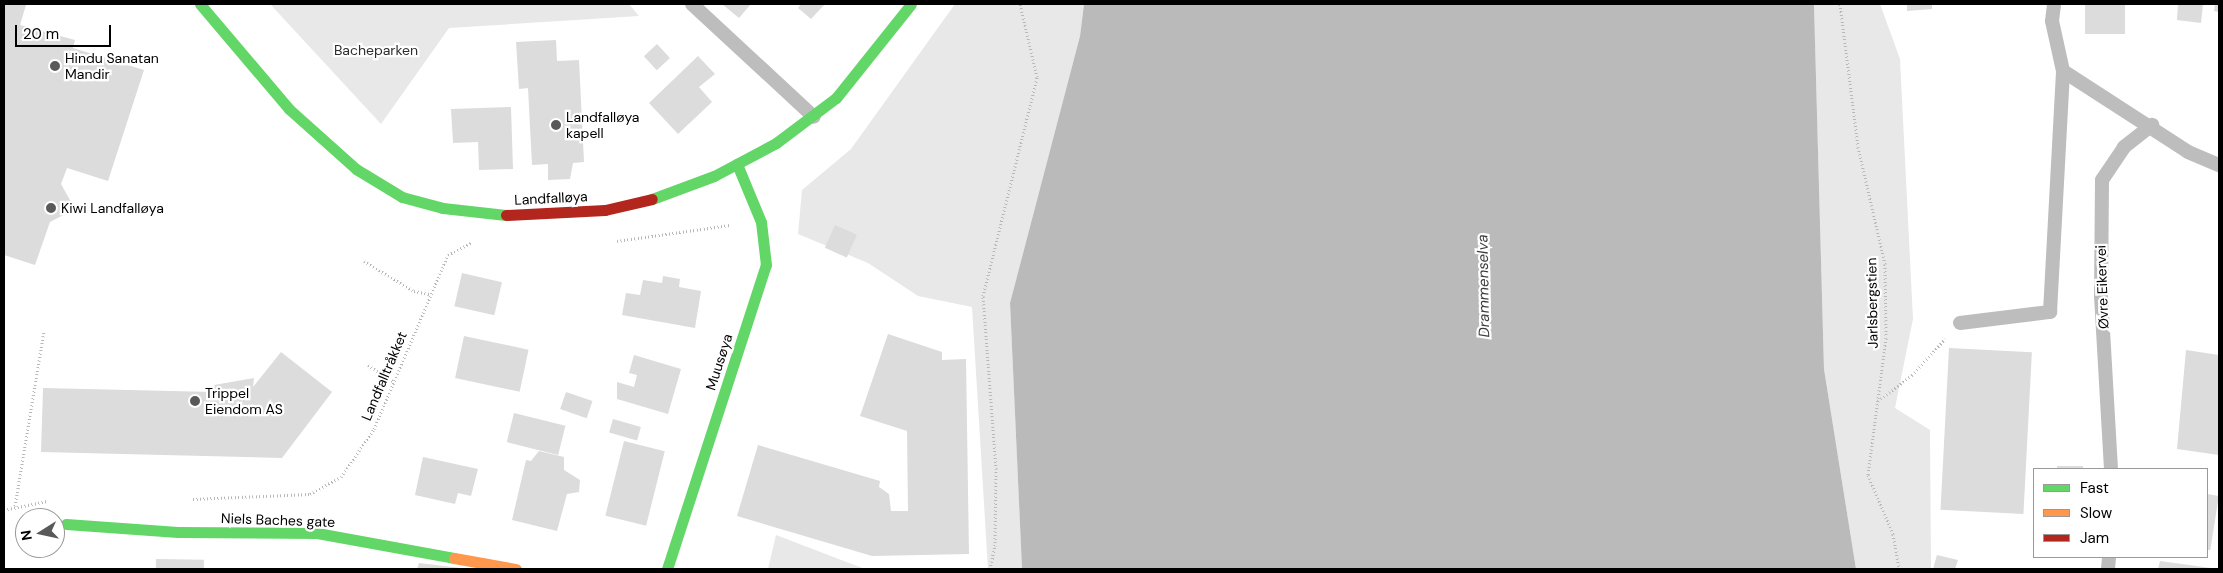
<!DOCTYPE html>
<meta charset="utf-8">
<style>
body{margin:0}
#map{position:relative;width:2223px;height:573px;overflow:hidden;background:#fff;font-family:"DM Sans",sans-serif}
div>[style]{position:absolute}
.green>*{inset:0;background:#e8e8e8}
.water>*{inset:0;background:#bababa}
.building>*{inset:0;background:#dcdcdc;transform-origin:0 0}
.path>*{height:3px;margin-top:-1.5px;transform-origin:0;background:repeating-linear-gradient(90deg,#b8b8b8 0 1px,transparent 0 3.5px)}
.lane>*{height:14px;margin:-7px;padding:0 7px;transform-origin:7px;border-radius:7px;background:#bdbdbd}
.fast>*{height:11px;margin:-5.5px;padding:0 5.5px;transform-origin:5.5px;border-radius:5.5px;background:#63d668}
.slow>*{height:11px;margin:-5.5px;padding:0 5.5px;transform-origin:5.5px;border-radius:5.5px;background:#ff974d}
.jam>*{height:11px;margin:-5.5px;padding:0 5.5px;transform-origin:5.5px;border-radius:5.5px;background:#b3261e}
.dots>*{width:14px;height:14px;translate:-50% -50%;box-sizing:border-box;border:2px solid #fff;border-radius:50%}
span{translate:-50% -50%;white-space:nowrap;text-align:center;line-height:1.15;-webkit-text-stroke:4.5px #fff;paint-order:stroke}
.park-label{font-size:14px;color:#2d2d2d}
.poi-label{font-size:14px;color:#000}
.left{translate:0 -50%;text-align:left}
.street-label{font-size:14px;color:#000}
.water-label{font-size:15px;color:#3e3e3e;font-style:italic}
.frame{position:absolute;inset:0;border:5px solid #000;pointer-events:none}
.legend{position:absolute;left:2033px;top:468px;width:175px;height:90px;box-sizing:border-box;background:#fff;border:1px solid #999;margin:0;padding:6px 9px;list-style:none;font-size:15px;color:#000}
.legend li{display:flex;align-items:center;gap:10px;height:25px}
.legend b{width:25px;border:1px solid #999}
.north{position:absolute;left:15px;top:508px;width:50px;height:50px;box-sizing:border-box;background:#fff;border:1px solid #999;border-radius:50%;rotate:260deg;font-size:14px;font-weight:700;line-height:20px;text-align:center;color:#000}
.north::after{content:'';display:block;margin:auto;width:18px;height:22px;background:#595959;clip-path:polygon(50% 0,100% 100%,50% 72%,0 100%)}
.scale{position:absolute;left:15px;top:25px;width:96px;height:22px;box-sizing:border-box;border:2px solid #000;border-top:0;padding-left:6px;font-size:15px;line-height:18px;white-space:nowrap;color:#000;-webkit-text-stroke:4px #fff;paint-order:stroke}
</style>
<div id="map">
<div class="green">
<i style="clip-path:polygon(270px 4px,629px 4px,639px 16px,449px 28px,381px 124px)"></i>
<i style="clip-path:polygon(955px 4px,1084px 4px,1080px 36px,1010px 303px,1022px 569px,988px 569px,972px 307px,918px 296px,868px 263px,798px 234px,802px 190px,851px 149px)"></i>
<i style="clip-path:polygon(1814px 4px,1880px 4px,1900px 59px,1913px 319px,1895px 408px,1930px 430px,1931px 569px,1856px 569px,1824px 369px)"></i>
<i style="clip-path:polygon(776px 535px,865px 569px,768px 569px)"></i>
</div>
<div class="water">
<i style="clip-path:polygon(1084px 4px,1814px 4px,1824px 369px,1856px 569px,1022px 569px,1010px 303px,1080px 36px)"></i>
</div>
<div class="building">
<i style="clip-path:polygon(4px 4px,26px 5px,20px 25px,75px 40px,73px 48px,144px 70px,108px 181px,67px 168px,61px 184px,75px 209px,50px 222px,35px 265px,4px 255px)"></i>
<i style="clip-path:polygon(722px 4px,751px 4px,739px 18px)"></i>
<i style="clip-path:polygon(801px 4px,825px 4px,811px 19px,798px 8px)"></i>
<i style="clip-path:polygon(1907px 4px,1932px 4px,1932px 9px,1907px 11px)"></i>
<i style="left:2085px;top:4px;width:40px;height:30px"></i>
<i style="clip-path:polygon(2178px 4px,2203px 4px,2201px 23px,2177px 20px)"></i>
<i style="clip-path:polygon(2215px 4px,2219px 4px,2219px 12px,2214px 11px)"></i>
<i style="clip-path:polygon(556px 40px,557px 61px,579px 60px,584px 162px,573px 163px,570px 179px,548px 180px,548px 164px,532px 165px,528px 88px,519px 89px,516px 42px)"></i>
<i style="left:657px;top:44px;width:19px;height:18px;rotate:47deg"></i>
<i style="clip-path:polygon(698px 56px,715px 74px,699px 87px,712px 102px,678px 134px,649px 103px)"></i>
<i style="clip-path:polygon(511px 107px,513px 169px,479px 170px,478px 142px,453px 143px,451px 109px)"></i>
<i style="left:835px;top:225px;width:24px;height:25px;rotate:24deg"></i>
<i style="left:462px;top:273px;width:41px;height:34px;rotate:13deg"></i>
<i style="clip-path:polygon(663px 276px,680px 279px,679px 287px,701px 291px,695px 328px,622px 315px,626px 293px,640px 295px,643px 280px,662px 283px)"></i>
<i style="clip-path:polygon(888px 334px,942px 352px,942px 360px,966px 359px,969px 554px,872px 556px,737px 516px,758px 445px,880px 481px,879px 487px,889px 494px,891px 511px,908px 511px,907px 431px,860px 416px)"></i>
<i style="left:464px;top:336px;width:66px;height:43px;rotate:12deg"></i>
<i style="left:1949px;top:348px;width:83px;height:162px;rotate:3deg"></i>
<i style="clip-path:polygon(2186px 350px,2219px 355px,2219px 455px,2177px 449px)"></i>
<i style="clip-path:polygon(281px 352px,332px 392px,282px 458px,41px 452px,43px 388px,214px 392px,214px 385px,254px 378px,253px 387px)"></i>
<i style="clip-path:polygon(634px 355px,681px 369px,668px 414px,617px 399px,617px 382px,634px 387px,637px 375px,629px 373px)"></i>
<i style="left:566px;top:392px;width:28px;height:18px;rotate:19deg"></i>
<i style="left:514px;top:413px;width:53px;height:30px;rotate:14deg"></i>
<i style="left:613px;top:419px;width:29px;height:14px;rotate:16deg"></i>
<i style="left:624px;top:441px;width:42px;height:77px;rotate:14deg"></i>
<i style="clip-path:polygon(539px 451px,564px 457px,564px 470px,580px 480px,579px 492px,567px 494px,557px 531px,512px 520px,526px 460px,531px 461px)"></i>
<i style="clip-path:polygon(423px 457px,478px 469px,471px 496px,458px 493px,455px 504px,415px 495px)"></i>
<i style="left:2057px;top:466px;width:26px;height:3px"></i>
<i style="left:2207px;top:494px;width:12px;height:55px;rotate:9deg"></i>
<i style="clip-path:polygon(1937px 555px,1958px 560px,1955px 569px,1933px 569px)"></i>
<i style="left:156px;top:559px;width:48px;height:10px;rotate:1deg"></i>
<i style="clip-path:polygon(2160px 561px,2211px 568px,2210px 569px,2158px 569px)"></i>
<i style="clip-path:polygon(419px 563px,469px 569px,417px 569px)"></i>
</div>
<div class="path">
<i style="left:1840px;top:4px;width:144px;rotate:82.8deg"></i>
<i style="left:1858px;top:147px;width:120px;rotate:77deg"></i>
<i style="left:1885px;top:264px;width:74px;rotate:89.2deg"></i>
<i style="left:1886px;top:338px;width:138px;rotate:97.5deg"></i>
<i style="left:1868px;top:475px;width:64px;rotate:67deg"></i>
<i style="left:1893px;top:534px;width:36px;rotate:80deg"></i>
<i style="left:617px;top:241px;width:114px;rotate:-8.1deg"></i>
<i style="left:364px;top:261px;width:58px;rotate:31deg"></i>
<i style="left:414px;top:291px;width:16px;rotate:11deg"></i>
<i style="left:368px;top:365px;width:30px;rotate:33deg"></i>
<i style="left:1878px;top:401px;width:43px;rotate:-37.4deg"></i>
<i style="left:1912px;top:375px;width:49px;rotate:-47.5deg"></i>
<i style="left:193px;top:499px;width:117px;rotate:-2.4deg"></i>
<i style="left:310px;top:494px;width:35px;rotate:-29deg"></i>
<i style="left:341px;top:477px;width:58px;rotate:-55.5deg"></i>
<i style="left:374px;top:429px;width:189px;rotate:-67deg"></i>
<i style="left:448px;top:255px;width:26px;rotate:-28deg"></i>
<i style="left:15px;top:506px;width:178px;rotate:-80.6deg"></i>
<i style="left:4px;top:510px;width:44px;rotate:-11.8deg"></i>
<i style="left:990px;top:569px;width:24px;rotate:-78deg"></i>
<i style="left:995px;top:546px;width:77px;rotate:-89.3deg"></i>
<i style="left:996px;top:469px;width:173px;rotate:-94.3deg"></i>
<i style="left:983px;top:296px;width:226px;rotate:-76.1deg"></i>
<i style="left:1037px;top:77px;width:75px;rotate:-103.1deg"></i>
</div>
<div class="lane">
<i style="left:692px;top:4px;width:166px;rotate:42.8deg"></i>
<i style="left:2063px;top:71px;width:149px;rotate:32.9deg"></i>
<i style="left:2188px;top:152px;width:34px;rotate:23deg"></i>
<i style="left:1960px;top:323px;width:91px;rotate:-7deg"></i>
<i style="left:2050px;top:312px;width:241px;rotate:-86.9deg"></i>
<i style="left:2063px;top:71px;width:51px;rotate:-102.4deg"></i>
<i style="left:2052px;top:21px;width:17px;rotate:-83deg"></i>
<i style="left:2111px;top:469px;width:172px;rotate:-93.3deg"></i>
<i style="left:2101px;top:297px;width:117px;rotate:-89.5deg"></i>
<i style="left:2102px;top:180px;width:40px;rotate:-56deg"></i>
<i style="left:2124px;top:147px;width:36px;rotate:-38deg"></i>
<i style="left:2108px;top:569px;width:12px;rotate:-85deg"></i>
</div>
<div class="fast">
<i style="left:200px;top:4px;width:138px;rotate:49.7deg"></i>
<i style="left:289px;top:109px;width:90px;rotate:41.8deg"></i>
<i style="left:356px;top:169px;width:54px;rotate:31.3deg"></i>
<i style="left:402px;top:197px;width:42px;rotate:15deg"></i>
<i style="left:443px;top:208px;width:63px;rotate:6.3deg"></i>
<i style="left:652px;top:199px;width:66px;rotate:-20.4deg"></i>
<i style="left:714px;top:176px;width:70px;rotate:-28deg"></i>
<i style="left:776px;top:143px;width:75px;rotate:-36.9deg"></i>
<i style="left:836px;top:98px;width:120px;rotate:-51.4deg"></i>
<i style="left:66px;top:524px;width:112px;rotate:4.1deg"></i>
<i style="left:178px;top:532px;width:139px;rotate:0.4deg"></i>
<i style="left:317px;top:533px;width:139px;rotate:10.3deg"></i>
<i style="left:667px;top:569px;width:320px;rotate:-72deg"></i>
<i style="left:766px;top:265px;width:43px;rotate:-96.6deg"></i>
<i style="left:761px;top:222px;width:63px;rotate:-112.5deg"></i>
</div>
<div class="slow">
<i style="left:454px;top:558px;width:63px;rotate:10.1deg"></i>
</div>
<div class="jam">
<i style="left:506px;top:215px;width:99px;rotate:-2.9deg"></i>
<i style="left:605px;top:210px;width:48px;rotate:-13.2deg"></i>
</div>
<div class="dots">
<i style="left:55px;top:66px;background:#595959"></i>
<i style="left:556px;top:125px;background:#595959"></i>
<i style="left:51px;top:208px;background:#595959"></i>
<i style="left:195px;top:401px;background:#595959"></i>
</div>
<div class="park-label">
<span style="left:376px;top:50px">Bacheparken</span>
</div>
<div class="poi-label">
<span class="left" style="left:65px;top:66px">Hindu Sanatan<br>Mandir</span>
<span class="left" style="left:566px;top:125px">Landfalløya<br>kapell</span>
<span class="left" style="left:61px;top:208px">Kiwi Landfalløya</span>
<span class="left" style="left:205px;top:401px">Trippel<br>Eiendom AS</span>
</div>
<div class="street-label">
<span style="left:551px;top:198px;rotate:-3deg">Landfalløya</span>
<span style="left:2102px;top:287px;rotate:-92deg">Øvre Eikervei</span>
<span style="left:1872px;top:303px;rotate:-91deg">Jarlsbergstien</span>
<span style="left:719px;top:362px;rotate:-72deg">Muusøya</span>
<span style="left:384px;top:376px;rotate:-67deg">Landfalltråkket</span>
<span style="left:278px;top:520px;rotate:2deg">Niels Baches gate</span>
</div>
<div class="water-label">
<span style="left:1484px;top:286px;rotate:-91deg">Drammenselva</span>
</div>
<div class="frame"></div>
<ul class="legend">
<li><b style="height:6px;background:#63d668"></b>Fast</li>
<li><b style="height:6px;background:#ff974d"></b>Slow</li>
<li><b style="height:6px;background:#b3261e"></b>Jam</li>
</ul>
<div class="north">N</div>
<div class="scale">20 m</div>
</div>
